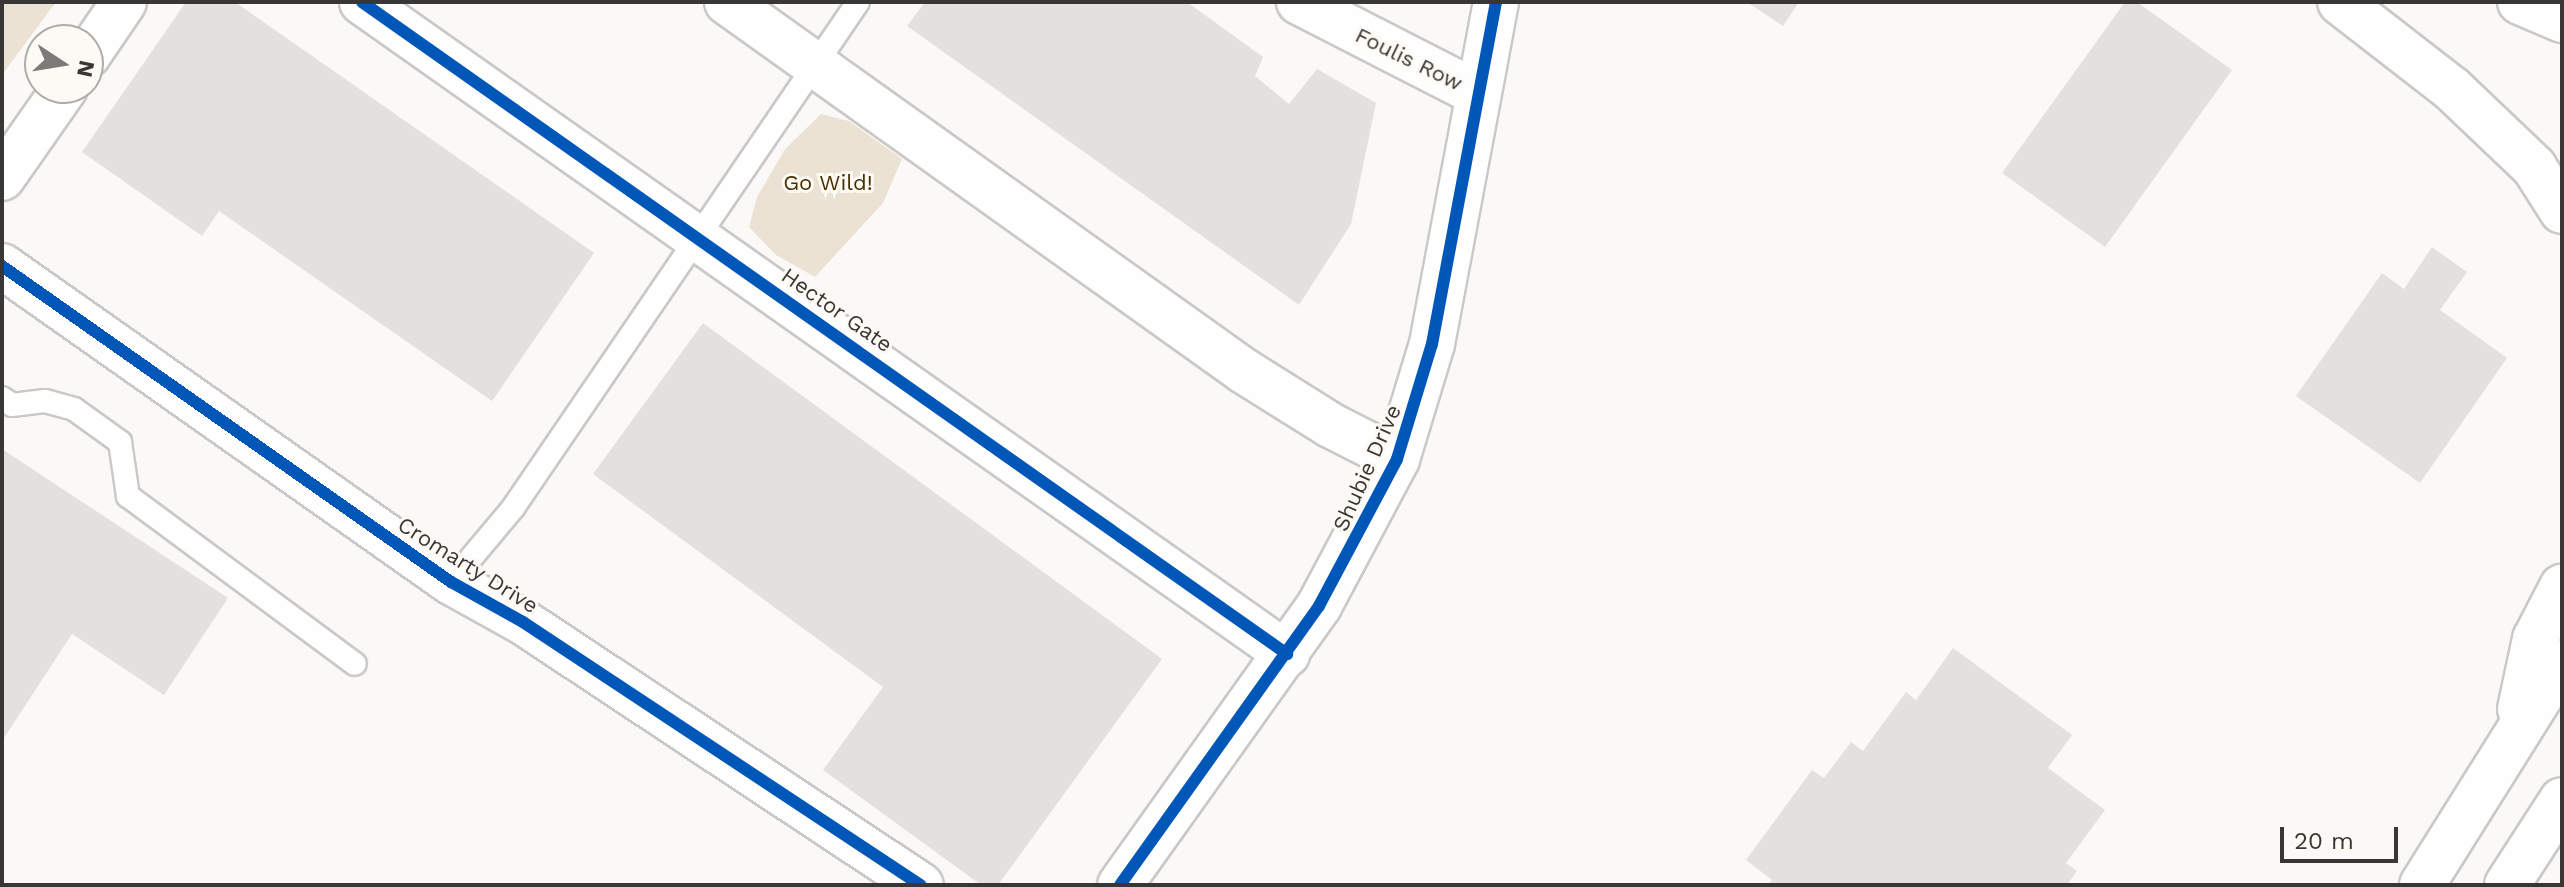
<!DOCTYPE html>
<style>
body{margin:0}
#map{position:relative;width:2564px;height:887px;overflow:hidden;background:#fbf9f7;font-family:"Work Sans",sans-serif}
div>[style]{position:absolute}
.green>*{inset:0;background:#ebe2d4}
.building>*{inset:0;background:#e2e1df}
.roads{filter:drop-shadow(2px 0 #cac9c7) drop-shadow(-2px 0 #cac9c7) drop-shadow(0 2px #cac9c7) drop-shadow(0 -2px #cac9c7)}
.lane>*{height:22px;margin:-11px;padding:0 11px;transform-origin:11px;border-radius:11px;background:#fefefe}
.street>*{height:44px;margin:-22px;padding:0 22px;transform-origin:22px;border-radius:22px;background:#fefefe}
.secondary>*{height:44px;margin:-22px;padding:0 22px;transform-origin:22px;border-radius:22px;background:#fefefe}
.cycleway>*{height:12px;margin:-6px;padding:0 6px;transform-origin:6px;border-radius:6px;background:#0057b8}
span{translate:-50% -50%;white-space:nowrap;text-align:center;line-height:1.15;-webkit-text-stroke:6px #fdfaf5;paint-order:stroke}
.street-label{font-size:22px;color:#383735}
.park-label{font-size:22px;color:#472f00}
.frame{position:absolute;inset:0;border:4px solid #383735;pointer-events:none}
.north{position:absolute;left:24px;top:24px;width:80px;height:80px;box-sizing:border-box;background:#fdfaf5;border:2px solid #aeaca8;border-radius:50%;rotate:102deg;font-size:22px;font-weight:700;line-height:32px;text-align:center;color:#383735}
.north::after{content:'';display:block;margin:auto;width:28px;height:36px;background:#7c7b79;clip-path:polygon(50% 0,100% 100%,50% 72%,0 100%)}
.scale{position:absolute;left:2280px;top:827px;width:118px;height:36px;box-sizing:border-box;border:4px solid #383735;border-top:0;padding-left:10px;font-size:24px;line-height:28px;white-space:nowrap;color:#383735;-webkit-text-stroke:6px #fdfaf5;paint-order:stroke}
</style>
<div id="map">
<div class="green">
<i style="clip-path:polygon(2px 2px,56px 2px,2px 75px)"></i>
<i style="clip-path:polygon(821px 114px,849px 121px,902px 159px,883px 203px,815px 277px,776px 255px,749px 227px,757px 197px,785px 149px)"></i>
</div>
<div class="building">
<i style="clip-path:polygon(186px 2px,235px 2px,594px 253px,492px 401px,219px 211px,202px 236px,82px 152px)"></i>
<i style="clip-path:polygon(925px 2px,1187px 2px,1263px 57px,1255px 76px,1289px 104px,1317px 69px,1376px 103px,1351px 224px,1299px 305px,907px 26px)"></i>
<i style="clip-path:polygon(1747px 2px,1799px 2px,1783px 26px)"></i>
<i style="clip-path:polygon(2125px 2px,2137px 2px,2232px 70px,2105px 247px,2002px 173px)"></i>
<i style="clip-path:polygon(2432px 247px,2467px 272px,2440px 310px,2507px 358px,2420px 483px,2296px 396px,2382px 273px,2404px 289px)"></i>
<i style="clip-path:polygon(703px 323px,1162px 659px,998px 885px,981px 885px,823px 770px,883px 687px,593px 474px)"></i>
<i style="clip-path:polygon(2px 449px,228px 598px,164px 695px,72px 634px,2px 741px)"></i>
<i style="clip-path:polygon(1953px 648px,2072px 735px,2048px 768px,2105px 810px,2066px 863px,2077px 871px,2067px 885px,1768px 885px,1772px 880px,1746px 860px,1812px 770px,1824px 778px,1851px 742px,1863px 751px,1906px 692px,1916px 700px)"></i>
</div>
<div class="roads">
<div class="lane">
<i style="left:2px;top:398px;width:12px;rotate:35deg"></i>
<i style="left:12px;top:405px;width:33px;rotate:-7deg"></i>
<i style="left:45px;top:401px;width:30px;rotate:15deg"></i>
<i style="left:74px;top:409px;width:57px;rotate:35.7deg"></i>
<i style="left:120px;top:442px;width:55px;rotate:81.6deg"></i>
<i style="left:128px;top:496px;width:282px;rotate:36.5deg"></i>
<i style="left:451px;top:582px;width:97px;rotate:-50deg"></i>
<i style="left:513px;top:508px;width:612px;rotate:-55.71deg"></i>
</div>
<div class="street">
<i style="left:362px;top:2px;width:1132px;rotate:35.18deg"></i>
<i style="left:727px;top:2px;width:635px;rotate:35.52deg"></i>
<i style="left:1244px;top:371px;width:102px;rotate:32.1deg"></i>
<i style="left:1330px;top:425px;width:75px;rotate:26.9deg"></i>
<i style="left:1299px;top:2px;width:200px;rotate:27.1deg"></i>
<i style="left:88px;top:55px;width:64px;rotate:-55.8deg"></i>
<i style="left:2px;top:178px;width:110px;rotate:-55deg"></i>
<i style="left:2px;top:266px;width:549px;rotate:35.14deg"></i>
<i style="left:451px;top:582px;width:82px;rotate:29.1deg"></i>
<i style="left:523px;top:622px;width:477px;rotate:33.5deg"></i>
<i style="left:1120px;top:885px;width:343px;rotate:-54.5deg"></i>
<i style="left:1319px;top:606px;width:166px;rotate:-62deg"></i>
<i style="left:1397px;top:459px;width:120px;rotate:-73.1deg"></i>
<i style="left:1432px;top:344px;width:348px;rotate:-79.4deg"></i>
</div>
<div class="secondary">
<i style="left:2340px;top:2px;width:140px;rotate:37.8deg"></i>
<i style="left:2451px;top:88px;width:115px;rotate:43.6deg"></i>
<i style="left:2534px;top:167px;width:52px;rotate:57.5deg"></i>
<i style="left:2520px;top:2px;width:46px;rotate:23.2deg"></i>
<i style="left:2520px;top:709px;width:72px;rotate:-77.9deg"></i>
<i style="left:2535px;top:639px;width:59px;rotate:-62.6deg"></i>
<i style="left:2422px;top:885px;width:263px;rotate:-57.9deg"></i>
<i style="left:2507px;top:885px;width:101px;rotate:-57.1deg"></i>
</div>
</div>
<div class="cycleway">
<i style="left:362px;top:2px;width:1132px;rotate:35.18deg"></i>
<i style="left:2px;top:266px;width:549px;rotate:35.14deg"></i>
<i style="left:451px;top:582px;width:82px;rotate:29.1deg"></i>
<i style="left:523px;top:622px;width:477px;rotate:33.5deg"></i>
<i style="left:1120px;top:885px;width:343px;rotate:-54.5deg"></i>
<i style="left:1319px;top:606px;width:166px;rotate:-62deg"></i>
<i style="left:1397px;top:459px;width:120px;rotate:-73.1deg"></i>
<i style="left:1432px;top:344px;width:348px;rotate:-79.4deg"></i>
</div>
<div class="street-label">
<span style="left:1409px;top:59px;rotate:26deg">Foulis Row</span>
<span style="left:837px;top:310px;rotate:35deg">Hector Gate</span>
<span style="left:1367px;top:468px;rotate:-66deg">Shubie Drive</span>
<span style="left:468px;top:565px;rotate:32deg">Cromarty Drive</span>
</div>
<div class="park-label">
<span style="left:828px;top:183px">Go Wild!</span>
</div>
<div class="frame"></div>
<div class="north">N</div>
<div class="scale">20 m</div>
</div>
